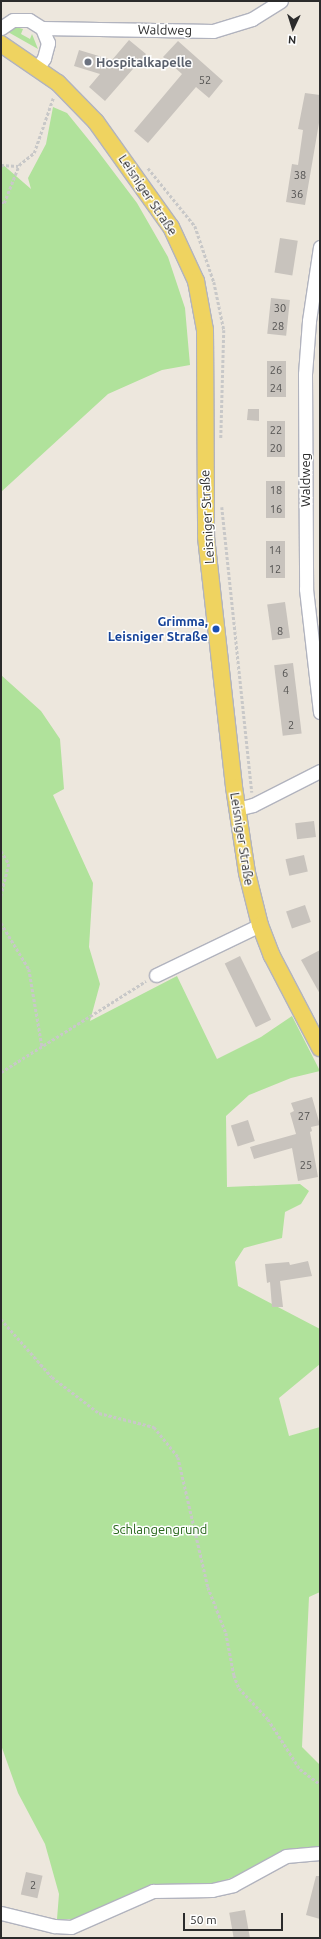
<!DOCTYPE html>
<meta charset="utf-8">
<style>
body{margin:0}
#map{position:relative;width:321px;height:1939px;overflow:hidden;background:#ede7dd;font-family:Ubuntu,sans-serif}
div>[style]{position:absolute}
.green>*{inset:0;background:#b0e29b}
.building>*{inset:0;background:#c8c3bd;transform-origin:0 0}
.path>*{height:2.5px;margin-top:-1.25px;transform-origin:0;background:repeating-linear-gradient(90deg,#c8c8c8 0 3px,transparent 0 5px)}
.roads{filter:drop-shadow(1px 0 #b1b3be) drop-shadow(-1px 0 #b1b3be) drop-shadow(0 1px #b1b3be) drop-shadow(0 -1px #b1b3be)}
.minor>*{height:13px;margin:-6.5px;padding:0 6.5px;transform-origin:6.5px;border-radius:6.5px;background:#fff}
.major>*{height:16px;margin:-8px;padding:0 8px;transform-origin:8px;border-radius:8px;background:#efd360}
.dots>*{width:11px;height:11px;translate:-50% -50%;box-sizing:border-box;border:2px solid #fff;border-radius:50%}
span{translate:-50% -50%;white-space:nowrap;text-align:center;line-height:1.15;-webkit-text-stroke:3px #fff;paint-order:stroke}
.number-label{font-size:11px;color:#525150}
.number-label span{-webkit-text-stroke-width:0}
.street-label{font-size:13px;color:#2b2b2b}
.worship-label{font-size:13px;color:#5b616d;font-weight:700}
.left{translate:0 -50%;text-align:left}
.transit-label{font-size:13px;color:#164399;font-weight:700}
.right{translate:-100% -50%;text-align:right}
.park-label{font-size:13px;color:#28671b}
.frame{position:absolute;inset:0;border:2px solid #2b2b2b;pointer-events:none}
.north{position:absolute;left:273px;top:8px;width:40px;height:40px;-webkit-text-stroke:3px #fff;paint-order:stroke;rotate:184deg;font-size:11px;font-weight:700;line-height:16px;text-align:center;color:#2b2b2b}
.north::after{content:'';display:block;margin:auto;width:14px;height:18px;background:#2b2b2b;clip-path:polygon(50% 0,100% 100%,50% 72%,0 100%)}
.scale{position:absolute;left:183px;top:1913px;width:100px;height:18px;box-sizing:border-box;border:2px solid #2b2b2b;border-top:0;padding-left:5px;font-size:12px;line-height:14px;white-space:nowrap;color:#2b2b2b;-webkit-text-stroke:3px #fff;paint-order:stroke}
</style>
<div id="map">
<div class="green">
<i style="clip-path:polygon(16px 27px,23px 29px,21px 34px,30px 39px,32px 34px,38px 49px,8px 32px)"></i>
<i style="clip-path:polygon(53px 107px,67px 113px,97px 150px,137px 203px,168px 257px,185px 308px,190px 365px,162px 370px,108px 394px,1px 492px,1px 163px,31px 189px,28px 178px,46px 144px)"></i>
<i style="clip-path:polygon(1px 675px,41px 711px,60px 739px,64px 789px,53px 795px,93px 883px,89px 947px,100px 984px,90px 1021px,177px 976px,217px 1059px,261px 1037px,292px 1016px,320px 1071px,291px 1078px,249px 1095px,226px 1116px,227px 1187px,300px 1184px,309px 1191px,301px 1204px,285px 1212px,282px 1238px,244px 1248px,235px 1262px,238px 1286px,320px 1329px,320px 1364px,279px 1398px,289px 1436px,320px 1427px,320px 1592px,309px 1597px,302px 1747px,320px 1765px,320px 1849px,286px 1851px,270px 1857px,245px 1873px,211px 1885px,152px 1888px,76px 1919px,57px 1919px,59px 1894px,45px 1844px,18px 1793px,1px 1745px)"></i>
</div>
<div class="building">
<i style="clip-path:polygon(129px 40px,146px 54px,105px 101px,89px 87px,100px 74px,74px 66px,79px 50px,112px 60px)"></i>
<i style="clip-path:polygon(178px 41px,223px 81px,209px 98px,196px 87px,148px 143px,134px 131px,182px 74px,163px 57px)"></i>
<i style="clip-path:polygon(305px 93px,320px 95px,320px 117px,305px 205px,286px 202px,292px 164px,298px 165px,303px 130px,298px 129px)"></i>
<i style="left:280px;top:238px;width:18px;height:35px;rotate:9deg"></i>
<i style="left:271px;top:298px;width:19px;height:36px;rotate:6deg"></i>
<i style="left:267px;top:361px;width:19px;height:36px"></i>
<i style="clip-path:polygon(248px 409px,259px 409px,259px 421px,247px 420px)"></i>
<i style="left:267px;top:421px;width:18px;height:36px"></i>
<i style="left:266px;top:481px;width:19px;height:37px"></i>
<i style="left:266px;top:541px;width:19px;height:37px"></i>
<i style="left:285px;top:602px;width:36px;height:18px;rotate:82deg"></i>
<i style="left:293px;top:663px;width:71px;height:19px;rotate:83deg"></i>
<i style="left:314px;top:821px;width:16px;height:19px;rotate:83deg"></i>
<i style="left:304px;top:855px;width:17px;height:19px;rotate:77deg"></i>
<i style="left:305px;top:905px;width:18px;height:20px;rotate:71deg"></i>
<i style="clip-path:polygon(320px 950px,320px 994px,301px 960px)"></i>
<i style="left:240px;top:956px;width:71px;height:17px;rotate:64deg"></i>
<i style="clip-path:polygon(312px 1097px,320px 1125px,311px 1127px,312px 1131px,310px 1132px,318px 1177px,298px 1181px,292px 1148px,254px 1159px,250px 1147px,296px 1134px,290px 1113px,294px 1111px,291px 1103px)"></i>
<i style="left:248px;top:1120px;width:22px;height:18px;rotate:72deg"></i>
<i style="clip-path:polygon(308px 1261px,312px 1276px,280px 1281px,283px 1307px,272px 1307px,270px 1282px,267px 1283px,265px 1264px,289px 1262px,290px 1265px)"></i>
<i style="left:26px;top:1872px;width:17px;height:23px;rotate:13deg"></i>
<i style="clip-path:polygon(316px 1876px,320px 1876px,320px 1919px,306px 1915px)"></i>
<i style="left:245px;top:1910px;width:28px;height:16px;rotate:80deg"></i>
</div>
<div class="path">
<i style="left:1px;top:165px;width:17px;rotate:3deg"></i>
<i style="left:148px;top:168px;width:75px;rotate:51deg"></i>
<i style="left:195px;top:226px;width:59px;rotate:71.3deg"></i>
<i style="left:214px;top:282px;width:49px;rotate:78.2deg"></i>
<i style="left:224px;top:330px;width:108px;rotate:91.6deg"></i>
<i style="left:1px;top:203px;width:3px"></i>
<i style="left:4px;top:203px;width:41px;rotate:-68.5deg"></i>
<i style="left:19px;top:165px;width:19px;rotate:-39deg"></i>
<i style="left:34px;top:153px;width:58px;rotate:-70.9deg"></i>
<i style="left:222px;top:507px;width:287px;rotate:84deg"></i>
<i style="left:1px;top:851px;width:15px;rotate:58deg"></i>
<i style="left:9px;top:864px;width:34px;rotate:104deg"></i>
<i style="left:1px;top:923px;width:54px;rotate:58.7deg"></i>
<i style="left:29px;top:969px;width:78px;rotate:80.4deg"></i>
<i style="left:1px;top:1072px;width:171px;rotate:-32.1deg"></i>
<i style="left:1px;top:1319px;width:77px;rotate:48.7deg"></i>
<i style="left:52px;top:1377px;width:59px;rotate:37.5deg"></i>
<i style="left:99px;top:1413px;width:57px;rotate:14.3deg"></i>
<i style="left:154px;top:1427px;width:38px;rotate:51deg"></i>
<i style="left:178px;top:1457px;width:133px;rotate:77deg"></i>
<i style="left:208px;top:1587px;width:49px;rotate:68.6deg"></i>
<i style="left:226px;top:1633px;width:43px;rotate:79.2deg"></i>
<i style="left:234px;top:1675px;width:14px;rotate:69deg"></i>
<i style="left:239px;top:1688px;width:42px;rotate:46.9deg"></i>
<i style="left:268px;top:1719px;width:59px;rotate:57.4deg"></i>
<i style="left:300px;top:1769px;width:25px;rotate:37deg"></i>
</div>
<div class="roads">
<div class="minor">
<i style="left:1px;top:28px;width:14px;rotate:-34deg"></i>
<i style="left:13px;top:20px;width:16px"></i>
<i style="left:29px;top:20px;width:15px;rotate:32deg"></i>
<i style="left:42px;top:28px;width:171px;rotate:1deg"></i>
<i style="left:213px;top:31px;width:41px;rotate:-17.1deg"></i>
<i style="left:252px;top:19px;width:34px;rotate:-32deg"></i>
<i style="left:38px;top:67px;width:11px;rotate:-56deg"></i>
<i style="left:44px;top:58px;width:16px;rotate:-75deg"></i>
<i style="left:48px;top:43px;width:16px;rotate:-112deg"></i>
<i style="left:320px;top:247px;width:75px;rotate:98.5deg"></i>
<i style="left:309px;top:321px;width:53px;rotate:94.3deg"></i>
<i style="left:305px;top:374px;width:215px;rotate:89.7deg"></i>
<i style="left:306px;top:589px;width:124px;rotate:83.5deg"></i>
<i style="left:237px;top:809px;width:16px;rotate:-14deg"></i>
<i style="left:253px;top:805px;width:75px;rotate:-26.9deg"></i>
<i style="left:156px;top:975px;width:115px;rotate:-25.7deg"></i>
<i style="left:1px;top:1913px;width:55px;rotate:13.8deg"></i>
<i style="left:54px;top:1926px;width:17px;rotate:3deg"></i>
<i style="left:71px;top:1927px;width:90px;rotate:-23.7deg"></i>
<i style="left:153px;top:1891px;width:59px;rotate:-1deg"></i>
<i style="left:212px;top:1890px;width:22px;rotate:-13deg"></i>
<i style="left:233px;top:1885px;width:60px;rotate:-28.7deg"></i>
<i style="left:286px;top:1856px;width:34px;rotate:-5deg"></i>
</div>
<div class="major">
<i style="left:1px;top:44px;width:69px;rotate:34.4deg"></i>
<i style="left:58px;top:83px;width:54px;rotate:45.7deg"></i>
<i style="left:96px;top:122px;width:129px;rotate:54.5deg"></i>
<i style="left:171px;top:227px;width:60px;rotate:65.2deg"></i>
<i style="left:196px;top:281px;width:50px;rotate:79.6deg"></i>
<i style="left:205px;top:330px;width:207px;rotate:89.7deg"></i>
<i style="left:206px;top:537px;width:252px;rotate:83.6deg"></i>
<i style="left:234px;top:787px;width:87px;rotate:81.4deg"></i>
<i style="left:247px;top:873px;width:54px;rotate:76deg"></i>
<i style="left:260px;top:925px;width:33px;rotate:69deg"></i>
<i style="left:272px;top:956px;width:104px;rotate:62.4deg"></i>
</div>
</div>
<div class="dots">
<i style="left:88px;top:62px;background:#6b7280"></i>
<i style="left:216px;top:629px;background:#1a4fb4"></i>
</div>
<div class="number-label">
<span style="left:205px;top:80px">52</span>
<span style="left:300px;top:175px">38</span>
<span style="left:297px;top:194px">36</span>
<span style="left:280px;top:308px">30</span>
<span style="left:278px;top:326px">28</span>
<span style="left:276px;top:370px">26</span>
<span style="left:276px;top:388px">24</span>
<span style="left:276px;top:430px">22</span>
<span style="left:276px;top:448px">20</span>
<span style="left:276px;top:490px">18</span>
<span style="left:276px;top:509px">16</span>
<span style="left:275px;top:550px">14</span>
<span style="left:275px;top:569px">12</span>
<span style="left:280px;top:631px">8</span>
<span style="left:285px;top:673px">6</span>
<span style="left:286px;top:690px">4</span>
<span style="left:291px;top:725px">2</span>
<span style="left:304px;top:1116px">27</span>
<span style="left:306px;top:1165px">25</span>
<span style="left:33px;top:1885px">2</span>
</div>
<div class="street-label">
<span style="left:165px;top:30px;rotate:1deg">Waldweg</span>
<span style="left:148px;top:195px;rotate:56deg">Leisniger Straße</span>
<span style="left:305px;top:480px;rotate:-90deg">Waldweg</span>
<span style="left:207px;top:517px;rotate:-93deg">Leisniger Straße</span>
<span style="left:242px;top:839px;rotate:81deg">Leisniger Straße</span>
</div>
<div class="worship-label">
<span class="left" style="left:96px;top:62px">Hospitalkapelle</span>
</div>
<div class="transit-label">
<span class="right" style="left:208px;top:629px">Grimma,<br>Leisniger Straße</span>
</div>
<div class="park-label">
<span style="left:160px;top:1529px">Schlangengrund</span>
</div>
<div class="frame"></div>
<div class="north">N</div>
<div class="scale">50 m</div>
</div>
